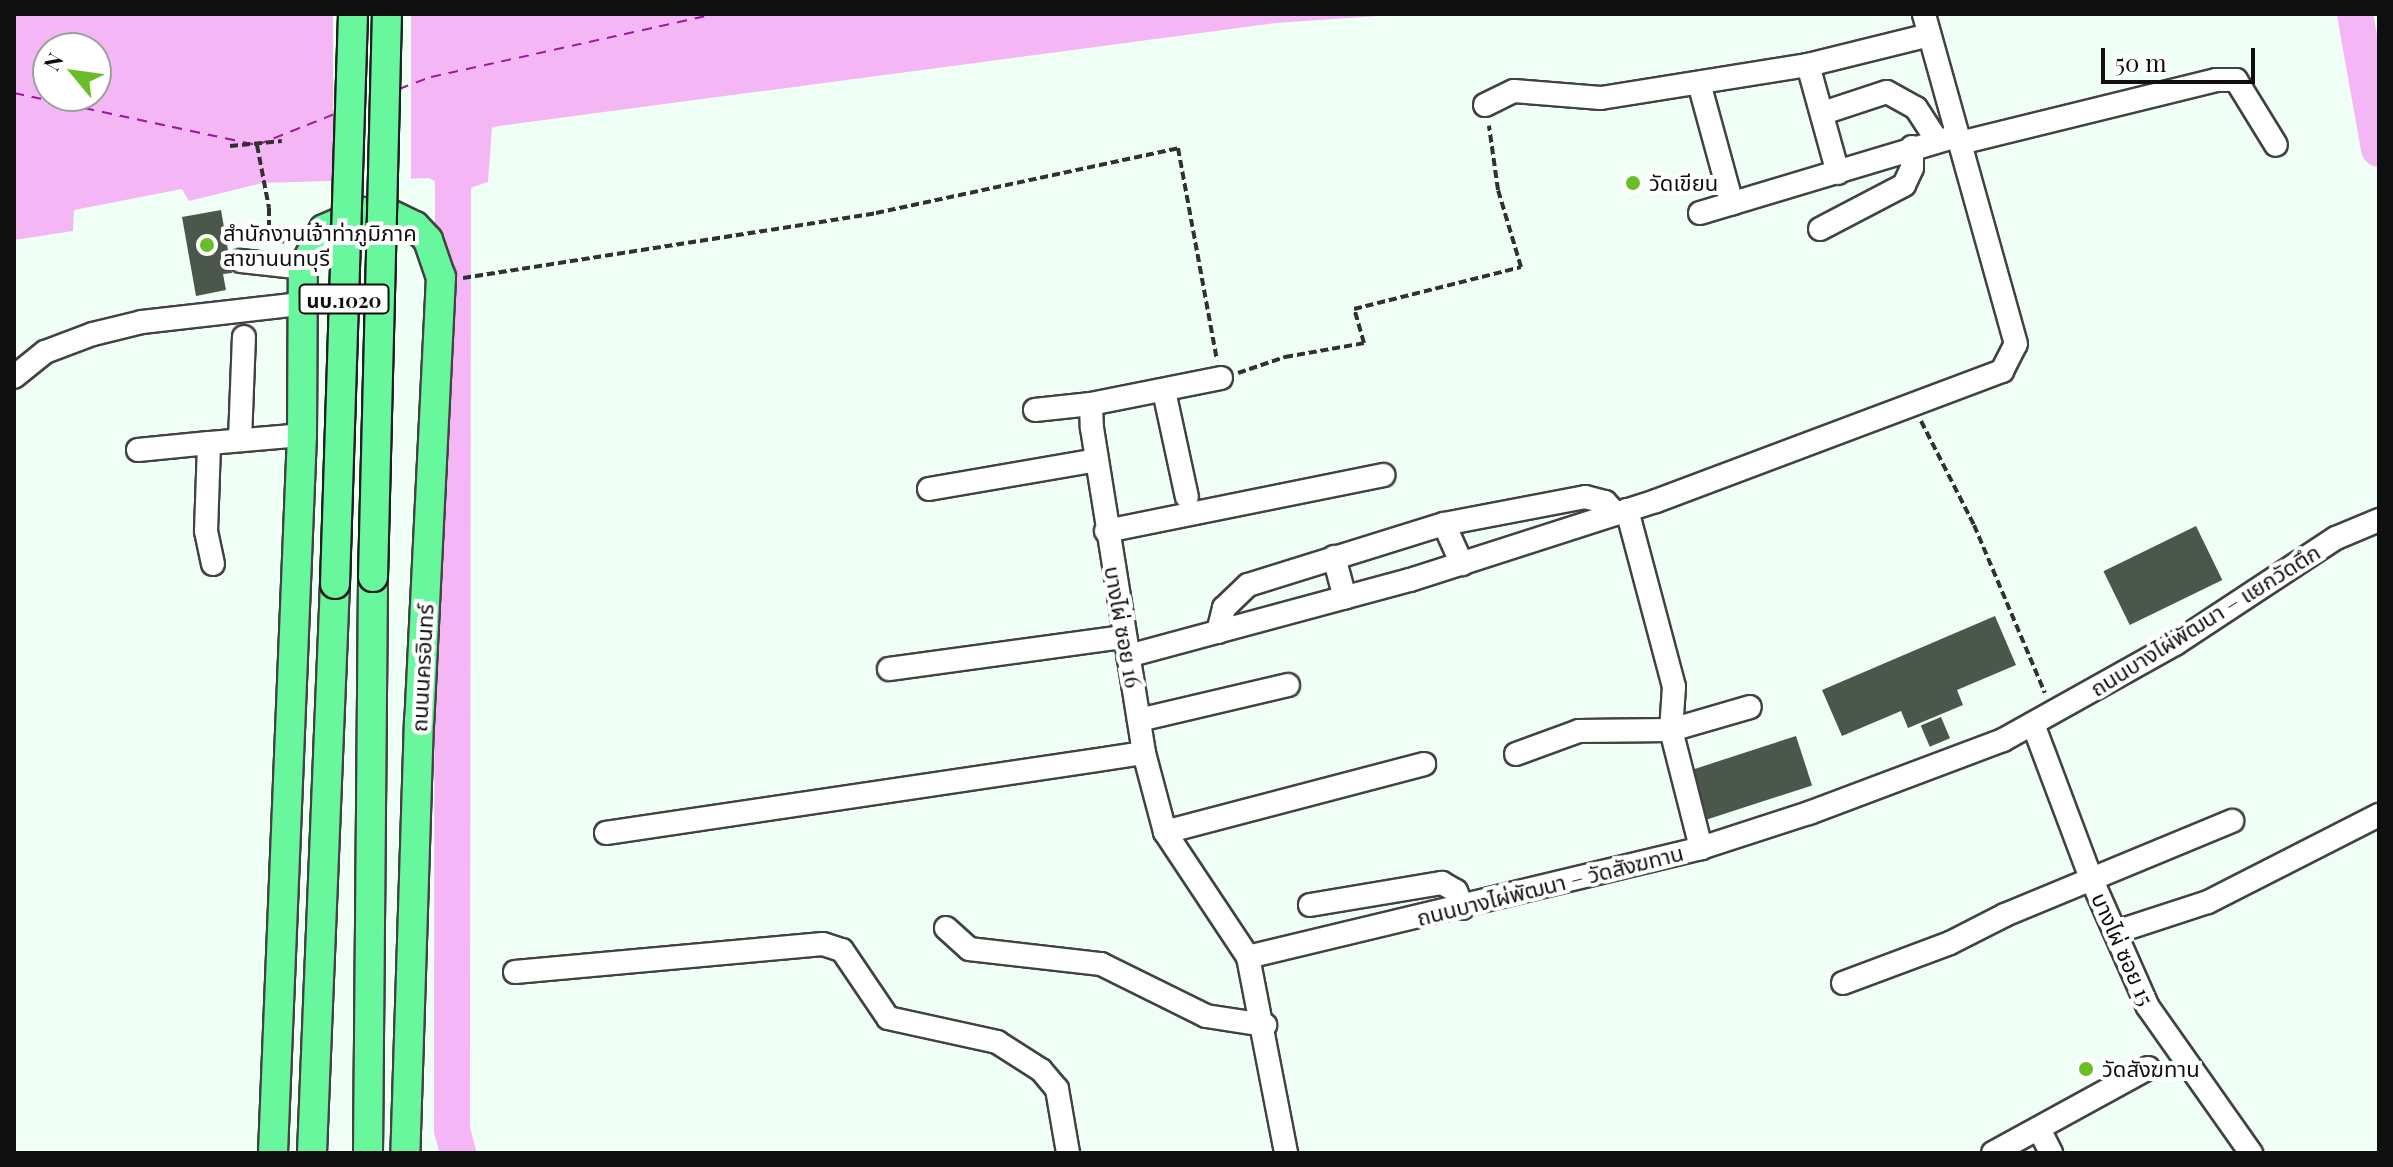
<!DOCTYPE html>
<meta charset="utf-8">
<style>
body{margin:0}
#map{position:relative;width:2393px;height:1167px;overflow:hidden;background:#f0fff6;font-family:"Playfair Display","Noto Sans Thai",serif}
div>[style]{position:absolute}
.water>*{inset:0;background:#f5b6f6}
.pier>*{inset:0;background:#f0fff6;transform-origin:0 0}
.river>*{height:36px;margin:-18px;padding:0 18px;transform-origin:18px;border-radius:18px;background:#f5b6f6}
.ferry>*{height:2px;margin-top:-1px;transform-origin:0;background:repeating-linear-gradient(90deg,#a0189a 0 10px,transparent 0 18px)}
.building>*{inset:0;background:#4b574b;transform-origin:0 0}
.path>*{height:4px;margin-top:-2px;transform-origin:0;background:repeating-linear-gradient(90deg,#313131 0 8px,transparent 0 12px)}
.roads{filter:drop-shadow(2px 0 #424242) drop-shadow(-2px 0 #424242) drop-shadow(0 2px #424242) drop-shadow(0 -2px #424242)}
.minor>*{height:22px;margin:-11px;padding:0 11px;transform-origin:11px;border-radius:11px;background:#fff}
.major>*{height:28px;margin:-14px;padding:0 14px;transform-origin:14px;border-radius:14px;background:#68f79d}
.bridges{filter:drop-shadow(2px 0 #202020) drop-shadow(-2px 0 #202020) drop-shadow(0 2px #202020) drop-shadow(0 -2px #202020)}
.major-bridge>*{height:28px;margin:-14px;padding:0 14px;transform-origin:14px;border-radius:14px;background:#68f79d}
.dots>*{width:22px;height:22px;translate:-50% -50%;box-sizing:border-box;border:4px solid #fff;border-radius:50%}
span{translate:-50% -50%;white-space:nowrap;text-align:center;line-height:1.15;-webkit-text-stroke:8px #fff;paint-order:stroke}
.shield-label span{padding:2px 6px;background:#fff;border:2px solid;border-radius:6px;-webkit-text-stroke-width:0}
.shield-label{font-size:20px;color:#0f0f0f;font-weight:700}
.poi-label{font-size:22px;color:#0f0f0f}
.left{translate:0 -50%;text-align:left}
.street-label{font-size:22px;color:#0f0f0f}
.frame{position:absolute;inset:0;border:16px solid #0f0f0f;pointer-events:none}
.north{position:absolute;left:32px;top:32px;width:80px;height:80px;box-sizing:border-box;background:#fff;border:2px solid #9f9f9f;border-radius:50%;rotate:299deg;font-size:22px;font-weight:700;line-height:32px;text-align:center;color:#0f0f0f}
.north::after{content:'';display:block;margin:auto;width:28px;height:36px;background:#69be27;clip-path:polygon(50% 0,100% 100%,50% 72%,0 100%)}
.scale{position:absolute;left:2101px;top:48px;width:154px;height:36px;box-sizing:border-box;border:4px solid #0f0f0f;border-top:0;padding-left:10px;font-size:24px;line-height:28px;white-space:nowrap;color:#0f0f0f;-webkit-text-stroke:6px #fff;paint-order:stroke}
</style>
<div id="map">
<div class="water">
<i style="clip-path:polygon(evenodd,14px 14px,1407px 14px,1275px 23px,492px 127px,488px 182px,455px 193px,429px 178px,262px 183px,189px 201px,182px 189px,74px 210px,73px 231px,14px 240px,14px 14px,48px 48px,96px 48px,96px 96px,48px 96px,48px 48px)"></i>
</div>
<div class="pier">
<i style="left:333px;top:14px;width:78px;height:173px"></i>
</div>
<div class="river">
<i style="left:2355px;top:14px;width:137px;rotate:79.9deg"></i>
<i style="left:453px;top:144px;width:986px;rotate:90.06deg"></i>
<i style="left:452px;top:1130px;width:24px;rotate:75deg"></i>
</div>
<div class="ferry">
<i style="left:399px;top:89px;width:34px;rotate:-21deg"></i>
<i style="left:431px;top:77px;width:292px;rotate:-12.5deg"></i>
<i style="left:14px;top:93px;width:249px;rotate:12.1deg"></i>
<i style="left:257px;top:145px;width:86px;rotate:-21.8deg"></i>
</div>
<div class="building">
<i style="clip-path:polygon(221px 210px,232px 273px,223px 274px,226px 290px,196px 296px,182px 217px)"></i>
<i style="left:2196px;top:526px;width:60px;height:103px;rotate:64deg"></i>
<i style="clip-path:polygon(1995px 616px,2016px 665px,1957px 690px,1963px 705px,1908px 728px,1901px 711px,1842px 736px,1822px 690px)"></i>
<i style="left:1941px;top:717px;width:23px;height:22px;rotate:67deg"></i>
<i style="left:1796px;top:736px;width:52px;height:117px;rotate:72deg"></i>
</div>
<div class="path">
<i style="left:257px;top:145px;width:64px;rotate:79.2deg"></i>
<i style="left:269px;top:208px;width:33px;rotate:90deg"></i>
<i style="left:269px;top:241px;width:24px;rotate:2deg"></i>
<i style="left:230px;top:146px;width:52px;rotate:-5.5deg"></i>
<i style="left:463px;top:278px;width:418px;rotate:-8.9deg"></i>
<i style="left:876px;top:213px;width:309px;rotate:-12.1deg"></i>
<i style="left:1178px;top:148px;width:216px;rotate:79.6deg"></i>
<i style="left:1238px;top:373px;width:50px;rotate:-18.8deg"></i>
<i style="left:1285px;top:357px;width:80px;rotate:-10deg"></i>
<i style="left:1364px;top:343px;width:35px;rotate:-106deg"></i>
<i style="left:1354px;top:309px;width:172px;rotate:-14.1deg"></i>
<i style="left:1521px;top:267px;width:80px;rotate:-106.6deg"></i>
<i style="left:1498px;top:190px;width:65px;rotate:-98deg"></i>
<i style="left:1921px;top:421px;width:117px;rotate:63deg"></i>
<i style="left:1974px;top:525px;width:182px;rotate:67.1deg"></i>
</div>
<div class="roads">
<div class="minor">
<i style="left:1808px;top:65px;width:112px;rotate:74.5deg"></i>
<i style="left:1699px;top:83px;width:125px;rotate:74.7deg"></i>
<i style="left:1485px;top:105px;width:32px;rotate:-26deg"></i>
<i style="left:1514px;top:91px;width:87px;rotate:4.6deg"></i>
<i style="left:1601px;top:98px;width:210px;rotate:-9.1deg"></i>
<i style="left:1808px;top:65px;width:125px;rotate:-13.9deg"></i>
<i style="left:1823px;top:113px;width:67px;rotate:-18.2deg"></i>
<i style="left:1887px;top:92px;width:33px;rotate:29deg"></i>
<i style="left:1916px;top:108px;width:37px;rotate:57deg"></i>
<i style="left:1960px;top:143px;width:264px;rotate:-13.8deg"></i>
<i style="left:2216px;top:80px;width:20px"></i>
<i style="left:2236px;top:80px;width:76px;rotate:58.4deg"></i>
<i style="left:1700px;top:213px;width:268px;rotate:-16.7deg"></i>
<i style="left:1820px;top:229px;width:95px;rotate:-27.6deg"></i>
<i style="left:1904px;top:185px;width:19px;rotate:-65deg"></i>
<i style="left:1912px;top:168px;width:21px;rotate:-90deg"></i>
<i style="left:241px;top:261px;width:62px;rotate:6.4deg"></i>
<i style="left:14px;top:377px;width:40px;rotate:-39deg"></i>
<i style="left:45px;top:352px;width:51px;rotate:-20.6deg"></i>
<i style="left:93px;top:334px;width:50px;rotate:-13.8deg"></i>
<i style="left:142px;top:322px;width:160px;rotate:-6.5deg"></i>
<i style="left:1221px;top:378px;width:133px;rotate:168.7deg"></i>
<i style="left:1091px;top:404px;width:24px;rotate:88deg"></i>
<i style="left:1092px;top:428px;width:329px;rotate:80.9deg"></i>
<i style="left:1144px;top:753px;width:82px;rotate:75.1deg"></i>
<i style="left:1165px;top:832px;width:150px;rotate:56.4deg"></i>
<i style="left:1248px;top:957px;width:200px;rotate:79deg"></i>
<i style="left:1164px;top:391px;width:108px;rotate:77.8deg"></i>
<i style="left:1035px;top:410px;width:56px;rotate:-6.1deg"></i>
<i style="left:240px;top:440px;width:103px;rotate:-87.8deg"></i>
<i style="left:138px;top:450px;width:71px;rotate:-5.6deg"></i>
<i style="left:929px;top:489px;width:170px;rotate:-9.8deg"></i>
<i style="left:1627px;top:510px;width:183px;rotate:75.1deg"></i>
<i style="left:1674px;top:687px;width:43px;rotate:94deg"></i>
<i style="left:1671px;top:730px;width:82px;rotate:-16.2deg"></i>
<i style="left:1444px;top:524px;width:44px;rotate:65.8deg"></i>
<i style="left:1106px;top:531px;width:283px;rotate:-11.4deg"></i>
<i style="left:1334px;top:557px;width:42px;rotate:75deg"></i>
<i style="left:213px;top:564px;width:34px;rotate:-102deg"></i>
<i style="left:206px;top:531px;width:88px;rotate:-88deg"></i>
<i style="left:209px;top:443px;width:93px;rotate:-4.9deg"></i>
<i style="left:1218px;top:632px;width:25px;rotate:-76deg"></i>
<i style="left:1224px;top:608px;width:33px;rotate:-44deg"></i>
<i style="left:1248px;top:585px;width:205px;rotate:-17.3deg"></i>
<i style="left:1444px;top:524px;width:144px;rotate:-10.8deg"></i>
<i style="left:1585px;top:497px;width:21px;rotate:14deg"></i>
<i style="left:1605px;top:502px;width:16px;rotate:47deg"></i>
<i style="left:1128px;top:656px;width:292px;rotate:-15.1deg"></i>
<i style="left:1410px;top:580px;width:258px;rotate:-17.8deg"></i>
<i style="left:1656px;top:501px;width:370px;rotate:-20.6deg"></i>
<i style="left:2002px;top:371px;width:30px;rotate:-63deg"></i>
<i style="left:2016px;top:344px;width:343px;rotate:-105.6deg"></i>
<i style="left:889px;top:669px;width:237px;rotate:-7.8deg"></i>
<i style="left:1139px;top:720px;width:153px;rotate:-13.2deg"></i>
<i style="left:2033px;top:724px;width:165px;rotate:69.4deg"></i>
<i style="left:2091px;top:878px;width:141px;rotate:66.2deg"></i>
<i style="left:2148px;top:1007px;width:179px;rotate:54.8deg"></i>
<i style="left:1516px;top:754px;width:67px;rotate:-20.1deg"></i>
<i style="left:1579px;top:731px;width:92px;rotate:-0.6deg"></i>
<i style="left:1671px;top:730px;width:122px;rotate:75.7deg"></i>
<i style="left:1165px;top:832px;width:268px;rotate:-14.7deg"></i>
<i style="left:606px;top:833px;width:544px;rotate:-8.46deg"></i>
<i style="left:1310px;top:905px;width:134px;rotate:-9.5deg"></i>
<i style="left:1442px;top:883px;width:16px;rotate:30deg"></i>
<i style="left:1456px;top:891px;width:18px;rotate:68deg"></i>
<i style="left:946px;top:928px;width:31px;rotate:42deg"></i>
<i style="left:969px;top:949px;width:133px;rotate:6.5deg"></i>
<i style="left:1101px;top:964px;width:117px;rotate:26.3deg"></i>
<i style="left:1206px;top:1016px;width:60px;rotate:8.7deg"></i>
<i style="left:2116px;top:932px;width:97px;rotate:-18.1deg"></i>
<i style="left:2208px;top:902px;width:192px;rotate:-27deg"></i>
<i style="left:1248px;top:957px;width:466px;rotate:-13.5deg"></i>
<i style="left:1701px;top:848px;width:114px;rotate:-18deg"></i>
<i style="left:1809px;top:813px;width:207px;rotate:-20.6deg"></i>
<i style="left:2003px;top:740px;width:197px;rotate:-29.2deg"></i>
<i style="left:2175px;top:644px;width:193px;rotate:-33.4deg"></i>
<i style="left:2336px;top:538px;width:47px;rotate:-22.7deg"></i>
<i style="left:515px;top:972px;width:309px;rotate:-5.2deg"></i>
<i style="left:823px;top:944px;width:20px;rotate:18deg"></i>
<i style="left:842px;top:950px;width:82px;rotate:55.9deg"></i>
<i style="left:888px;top:1018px;width:112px;rotate:12.4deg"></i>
<i style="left:997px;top:1042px;width:52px;rotate:32.5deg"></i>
<i style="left:1041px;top:1070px;width:25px;rotate:50deg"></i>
<i style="left:1057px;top:1089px;width:65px;rotate:80.2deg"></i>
<i style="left:1843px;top:983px;width:114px;rotate:-20.5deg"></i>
<i style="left:1950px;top:943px;width:62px;rotate:-27deg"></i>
<i style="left:2005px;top:915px;width:246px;rotate:-22.5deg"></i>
<i style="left:2040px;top:1131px;width:25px;rotate:63deg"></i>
<i style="left:1993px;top:1153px;width:177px;rotate:-28.7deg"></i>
</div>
<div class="major">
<i style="left:273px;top:1153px;width:719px;rotate:-87.69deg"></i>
<i style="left:302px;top:435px;width:167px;rotate:-89.7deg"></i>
<i style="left:303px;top:268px;width:44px;rotate:-61.7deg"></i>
<i style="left:324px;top:229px;width:43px;rotate:-23.6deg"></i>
<i style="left:363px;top:212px;width:25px;rotate:2deg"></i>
<i style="left:388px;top:213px;width:30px;rotate:26deg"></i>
<i style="left:415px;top:226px;width:19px;rotate:47deg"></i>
<i style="left:428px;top:240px;width:39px;rotate:71deg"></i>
<i style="left:441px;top:277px;width:443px;rotate:92.8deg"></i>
<i style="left:419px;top:719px;width:434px;rotate:91.8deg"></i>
<i style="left:312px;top:1153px;width:569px;rotate:-87.69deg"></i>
<i style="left:368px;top:1153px;width:576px;rotate:-89.5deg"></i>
</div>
</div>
<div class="bridges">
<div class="major-bridge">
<i style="left:373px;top:577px;width:563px;rotate:-88.58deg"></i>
<i style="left:335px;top:584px;width:570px;rotate:-88.19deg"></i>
</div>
</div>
<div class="dots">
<i style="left:1633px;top:183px;background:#69be27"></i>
<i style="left:207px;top:245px;background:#69be27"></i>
<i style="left:2086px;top:1069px;background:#69be27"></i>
</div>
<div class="shield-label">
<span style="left:344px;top:299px">นบ.1020</span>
</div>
<div class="poi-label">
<span class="left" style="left:1649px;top:183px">วัดเขียน</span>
<span class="left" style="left:223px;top:245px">สำนักงานเจ้าท่าภูมิภาค<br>สาขานนทบุรี</span>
<span class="left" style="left:2102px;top:1069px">วัดสังฆทาน</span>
</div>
<div class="street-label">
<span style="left:2205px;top:620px;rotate:-32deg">ถนนบางไผ่พัฒนา – แยกวัดตึก</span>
<span style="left:1123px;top:627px;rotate:80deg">บางไผ่ ซอย 16</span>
<span style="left:422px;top:668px;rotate:-87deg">ถนนนครอินทร์</span>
<span style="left:1550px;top:885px;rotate:-14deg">ถนนบางไผ่พัฒนา – วัดสังฆทาน</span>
<span style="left:2123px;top:949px;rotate:66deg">บางไผ่ ซอย 15</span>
</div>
<div class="frame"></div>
<div class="north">N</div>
<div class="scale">50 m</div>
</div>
